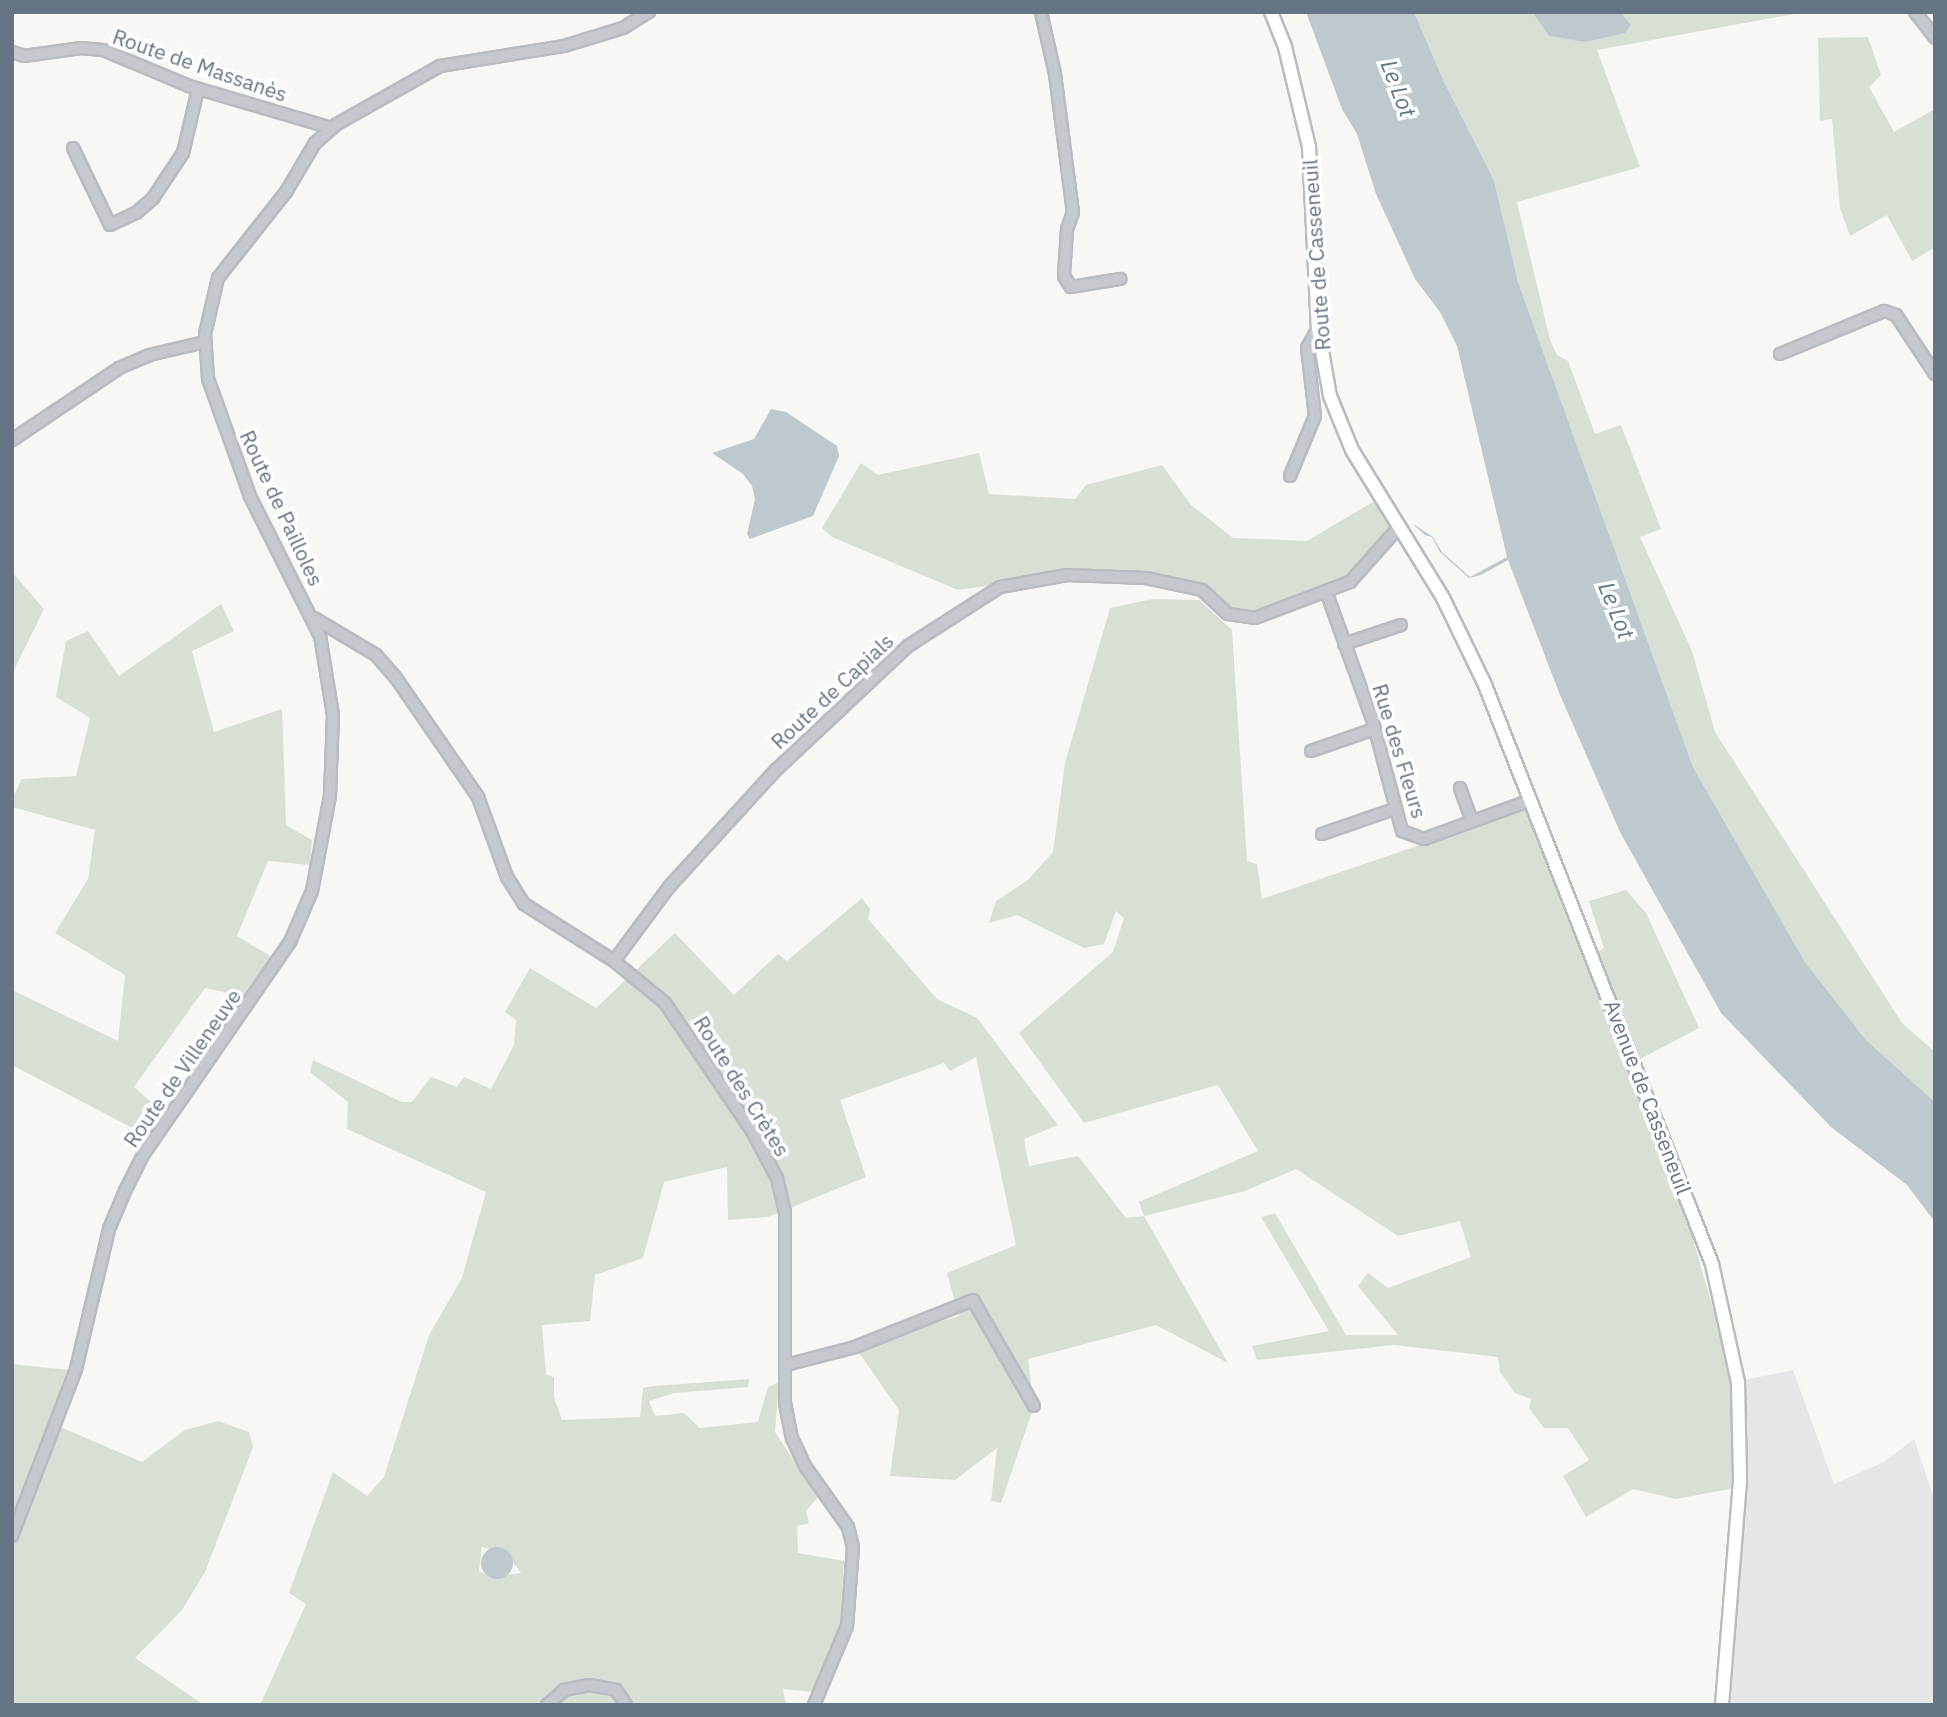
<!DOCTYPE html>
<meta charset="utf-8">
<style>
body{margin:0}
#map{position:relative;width:1947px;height:1717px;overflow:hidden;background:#f7f7f4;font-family:"IBM Plex Sans",sans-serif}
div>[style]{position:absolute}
.built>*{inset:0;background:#e5e6e5}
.green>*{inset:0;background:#d8dfd5}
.water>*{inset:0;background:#bec9ce}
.round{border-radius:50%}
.roads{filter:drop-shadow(2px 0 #b8bcc0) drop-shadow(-2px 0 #b8bcc0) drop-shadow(0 2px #b8bcc0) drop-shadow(0 -2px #b8bcc0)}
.minor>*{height:10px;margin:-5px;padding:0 5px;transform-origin:5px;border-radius:5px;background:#c5c8cc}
.major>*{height:12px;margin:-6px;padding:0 6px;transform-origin:6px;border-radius:6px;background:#fff}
span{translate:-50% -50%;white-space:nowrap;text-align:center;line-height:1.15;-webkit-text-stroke:7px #fff;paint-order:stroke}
.street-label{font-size:21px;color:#657586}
.water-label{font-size:23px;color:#607783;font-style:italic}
.frame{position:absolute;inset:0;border:14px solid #657586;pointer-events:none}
</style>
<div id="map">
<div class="built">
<i style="clip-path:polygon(1793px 1370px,1834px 1484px,1884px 1462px,1914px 1439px,1935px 1502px,1935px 1705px,1731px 1705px,1734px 1382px)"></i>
</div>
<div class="green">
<i style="clip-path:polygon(1414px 12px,1532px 12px,1549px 36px,1631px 25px,1621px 12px,1805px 12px,1597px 50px,1640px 167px,1517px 202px,1550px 340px,1557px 355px,1568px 361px,1595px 434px,1621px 425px,1661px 529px,1640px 537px,1692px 651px,1715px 732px,1902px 1023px,1935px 1052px,1935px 1102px,1866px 1040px,1805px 962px,1693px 767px,1518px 282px,1494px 180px,1444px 82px)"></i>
<i style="clip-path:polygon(1868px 37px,1881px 75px,1869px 87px,1894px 132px,1935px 109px,1935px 247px,1912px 261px,1887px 215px,1850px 236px,1840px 208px,1832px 119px,1820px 121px,1818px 38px)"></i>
<i style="clip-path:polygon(979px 453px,989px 494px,1075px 499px,1086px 485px,1162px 465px,1191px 505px,1233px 538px,1307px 541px,1381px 497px,1399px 527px,1350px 582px,1255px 618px,1228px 614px,1202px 590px,1146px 578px,1067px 575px,958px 590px,832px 537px,822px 528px,861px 463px,878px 475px)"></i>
<i style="clip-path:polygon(12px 572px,44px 609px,12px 674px)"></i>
<i style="clip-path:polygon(evenodd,1153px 599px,1199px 600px,1232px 630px,1247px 861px,1257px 864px,1262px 899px,1528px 808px,1589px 957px,1604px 948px,1589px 901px,1626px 890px,1646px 913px,1699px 1028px,1629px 1065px,1684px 1208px,1734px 1382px,1735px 1488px,1676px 1499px,1633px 1489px,1586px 1517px,1563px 1476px,1589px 1460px,1568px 1428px,1544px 1428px,1529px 1408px,1531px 1399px,1515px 1393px,1500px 1372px,1498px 1357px,1394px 1345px,1257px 1360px,1252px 1346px,1329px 1331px,1261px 1217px,1275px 1213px,1346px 1335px,1398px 1335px,1358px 1286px,1368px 1273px,1388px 1288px,1471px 1257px,1460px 1221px,1398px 1236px,1296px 1169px,1245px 1191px,1144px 1216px,1228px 1363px,1156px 1325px,1028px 1359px,1034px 1406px,1001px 1503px,991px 1501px,997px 1448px,955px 1480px,890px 1476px,899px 1410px,855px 1347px,959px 1316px,947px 1273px,1016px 1245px,976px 1057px,950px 1071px,944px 1063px,840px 1100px,866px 1177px,768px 1217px,728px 1220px,727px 1167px,664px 1182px,643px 1258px,595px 1275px,590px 1321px,542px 1325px,546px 1375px,554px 1377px,554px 1397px,562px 1420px,640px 1417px,643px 1388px,655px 1386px,749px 1379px,748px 1387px,674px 1393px,649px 1401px,655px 1416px,684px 1413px,700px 1428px,758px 1422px,768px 1387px,779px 1382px,775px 1432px,818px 1497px,806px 1511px,809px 1523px,797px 1526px,798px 1553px,844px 1561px,840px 1626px,812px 1692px,783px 1689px,786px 1705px,260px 1705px,306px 1604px,289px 1593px,333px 1472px,367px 1496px,384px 1477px,429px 1335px,462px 1278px,486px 1192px,347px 1129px,348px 1102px,310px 1072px,313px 1060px,402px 1102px,412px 1102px,431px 1077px,457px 1087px,464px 1077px,491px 1089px,514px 1045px,516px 1020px,505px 1012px,530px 968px,596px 1008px,675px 933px,734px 995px,778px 954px,787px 961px,862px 898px,870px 909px,868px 919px,937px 999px,977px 1018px,1058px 1125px,1024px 1139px,1029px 1166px,1078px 1156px,1126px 1218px,1144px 1216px,1139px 1202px,1258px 1151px,1218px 1085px,1084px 1123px,1019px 1033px,1113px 952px,1124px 918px,1116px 911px,1104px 944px,1084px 948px,1017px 915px,989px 923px,996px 901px,1028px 880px,1053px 852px,1065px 763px,1110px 608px,1153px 599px,482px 1547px,506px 1553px,521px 1573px,490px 1577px,479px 1571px,482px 1547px)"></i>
<i style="clip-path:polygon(221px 604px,234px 631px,192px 651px,214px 732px,282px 709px,286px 825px,312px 840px,310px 865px,268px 861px,237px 936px,272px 957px,248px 997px,205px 988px,134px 1087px,162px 1112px,142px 1133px,12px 1065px,12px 990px,118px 1041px,125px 975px,55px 933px,88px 879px,95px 830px,12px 807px,12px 799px,22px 779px,76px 776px,90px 718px,56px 697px,66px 641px,88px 631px,119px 676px)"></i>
<i style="clip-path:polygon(12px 1364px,69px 1370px,51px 1423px,142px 1462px,185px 1430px,218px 1421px,249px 1432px,253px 1447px,205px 1572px,182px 1610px,135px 1658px,204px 1705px,12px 1705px)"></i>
</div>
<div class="water">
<i style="clip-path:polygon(1306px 12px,1414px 12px,1444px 82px,1494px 180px,1518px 282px,1693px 767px,1805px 962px,1866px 1040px,1935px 1102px,1935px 1222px,1907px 1185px,1831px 1127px,1721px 1013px,1620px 832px,1560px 695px,1508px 560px,1481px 575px,1469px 578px,1440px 552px,1432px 537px,1425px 535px,1414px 525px,1408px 524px,1415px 525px,1433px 537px,1442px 552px,1470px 577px,1507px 557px,1457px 346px,1440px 312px,1415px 279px,1376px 194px,1357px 134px,1342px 109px)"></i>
<i style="clip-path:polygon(1532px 12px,1621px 12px,1631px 25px,1625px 33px,1585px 42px,1549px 36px)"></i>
<i style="clip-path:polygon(771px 409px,786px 412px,837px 446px,839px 456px,813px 516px,750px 539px,747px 534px,755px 499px,752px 486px,743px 474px,712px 453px,754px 439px)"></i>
<i class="round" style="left:481px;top:1547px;width:32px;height:32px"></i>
</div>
<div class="roads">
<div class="minor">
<i style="left:1041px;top:12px;width:64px;rotate:77.3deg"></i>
<i style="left:1055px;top:74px;width:139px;rotate:82.6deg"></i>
<i style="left:1073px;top:212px;width:18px;rotate:109deg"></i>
<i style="left:1067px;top:229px;width:47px;rotate:93.7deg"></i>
<i style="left:1064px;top:276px;width:13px;rotate:58deg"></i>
<i style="left:1071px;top:287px;width:50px;rotate:-9.3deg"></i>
<i style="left:1915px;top:12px;width:33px;rotate:52deg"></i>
<i style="left:12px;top:52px;width:13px;rotate:18deg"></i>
<i style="left:24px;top:56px;width:58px;rotate:-8deg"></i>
<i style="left:81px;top:48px;width:22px;rotate:5deg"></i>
<i style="left:103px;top:50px;width:93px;rotate:22.7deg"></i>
<i style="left:189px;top:86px;width:149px;rotate:16.4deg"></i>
<i style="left:73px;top:148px;width:85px;rotate:64.3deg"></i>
<i style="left:110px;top:225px;width:29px;rotate:-25deg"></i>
<i style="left:136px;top:213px;width:23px;rotate:-41deg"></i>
<i style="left:153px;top:198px;width:54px;rotate:-56.3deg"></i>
<i style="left:183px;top:153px;width:66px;rotate:-76.8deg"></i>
<i style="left:1780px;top:354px;width:113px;rotate:-22.5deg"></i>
<i style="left:1884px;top:311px;width:13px;rotate:18deg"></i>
<i style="left:1896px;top:315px;width:71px;rotate:56.5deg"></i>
<i style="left:12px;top:440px;width:129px;rotate:-33.9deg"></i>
<i style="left:119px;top:368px;width:33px;rotate:-23deg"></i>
<i style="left:149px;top:355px;width:57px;rotate:-13.1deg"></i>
<i style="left:1290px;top:476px;width:65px;rotate:-67.4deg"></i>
<i style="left:1315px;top:416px;width:68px;rotate:-96.7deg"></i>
<i style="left:1307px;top:348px;width:23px;rotate:-61deg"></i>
<i style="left:1327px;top:594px;width:136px;rotate:70.2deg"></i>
<i style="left:1373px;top:722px;width:113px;rotate:75.1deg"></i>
<i style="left:1402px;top:831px;width:23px;rotate:20deg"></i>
<i style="left:1424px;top:839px;width:114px;rotate:-20deg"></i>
<i style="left:314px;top:618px;width:72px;rotate:30.8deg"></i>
<i style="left:376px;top:655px;width:30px;rotate:49deg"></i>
<i style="left:396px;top:678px;width:145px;rotate:55.4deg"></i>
<i style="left:478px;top:797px;width:85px;rotate:70.1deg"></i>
<i style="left:507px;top:877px;width:32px;rotate:58deg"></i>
<i style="left:524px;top:904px;width:107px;rotate:32.3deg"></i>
<i style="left:614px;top:961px;width:66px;rotate:39.5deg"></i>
<i style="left:665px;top:1003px;width:155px;rotate:55.8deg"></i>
<i style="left:752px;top:1131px;width:53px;rotate:62deg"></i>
<i style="left:777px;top:1178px;width:35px;rotate:77deg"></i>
<i style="left:785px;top:1212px;width:191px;rotate:90deg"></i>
<i style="left:785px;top:1403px;width:36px;rotate:79deg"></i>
<i style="left:792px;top:1438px;width:31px;rotate:65deg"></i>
<i style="left:805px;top:1466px;width:75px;rotate:54.8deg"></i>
<i style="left:848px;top:1527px;width:21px;rotate:76deg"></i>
<i style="left:853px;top:1547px;width:79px;rotate:94.3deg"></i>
<i style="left:847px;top:1626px;width:86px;rotate:112.7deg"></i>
<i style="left:1344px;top:644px;width:60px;rotate:-18.4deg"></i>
<i style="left:1311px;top:751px;width:67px;rotate:-19.2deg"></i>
<i style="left:1460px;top:788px;width:35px;rotate:70deg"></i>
<i style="left:1322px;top:834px;width:76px;rotate:-19.1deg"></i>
<i style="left:614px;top:961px;width:92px;rotate:-53.4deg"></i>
<i style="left:669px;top:887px;width:159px;rotate:-47.6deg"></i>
<i style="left:776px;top:770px;width:181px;rotate:-43.2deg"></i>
<i style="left:908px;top:646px;width:109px;rotate:-32.7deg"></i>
<i style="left:1000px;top:587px;width:68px;rotate:-10.2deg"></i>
<i style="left:1067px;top:575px;width:79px;rotate:2.2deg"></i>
<i style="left:1146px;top:578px;width:57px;rotate:12.1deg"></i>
<i style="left:1202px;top:590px;width:35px;rotate:43deg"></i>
<i style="left:1228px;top:614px;width:27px;rotate:8deg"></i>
<i style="left:1255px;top:618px;width:102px;rotate:-20.8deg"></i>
<i style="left:1350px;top:582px;width:74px;rotate:-48.3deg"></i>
<i style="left:786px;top:1365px;width:71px;rotate:-14.6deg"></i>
<i style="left:855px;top:1347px;width:127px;rotate:-21.7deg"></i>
<i style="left:973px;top:1300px;width:122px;rotate:60.1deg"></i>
<i style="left:12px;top:1536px;width:179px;rotate:-69deg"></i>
<i style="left:76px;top:1369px;width:144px;rotate:-76.7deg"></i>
<i style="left:109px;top:1229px;width:41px;rotate:-67.2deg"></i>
<i style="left:125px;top:1191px;width:40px;rotate:-63.4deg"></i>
<i style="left:143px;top:1155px;width:259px;rotate:-55.4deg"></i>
<i style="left:290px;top:942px;width:56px;rotate:-66.7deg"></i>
<i style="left:312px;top:891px;width:97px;rotate:-79.3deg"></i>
<i style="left:330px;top:796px;width:81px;rotate:-87.9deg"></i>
<i style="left:333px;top:715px;width:80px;rotate:-99.3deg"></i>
<i style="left:320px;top:636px;width:157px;rotate:-116.6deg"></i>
<i style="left:250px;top:496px;width:124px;rotate:-109.7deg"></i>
<i style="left:208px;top:379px;width:45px;rotate:-93.8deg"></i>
<i style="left:205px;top:334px;width:57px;rotate:-76.9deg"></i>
<i style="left:218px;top:278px;width:110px;rotate:-51.7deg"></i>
<i style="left:286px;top:192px;width:57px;rotate:-59.4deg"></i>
<i style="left:315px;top:143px;width:29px;rotate:-41deg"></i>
<i style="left:337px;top:124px;width:118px;rotate:-29.4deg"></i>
<i style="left:440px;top:66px;width:126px;rotate:-9.2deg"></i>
<i style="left:564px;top:46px;width:62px;rotate:-17deg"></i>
<i style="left:623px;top:28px;width:31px;rotate:-32deg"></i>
<i style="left:547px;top:1705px;width:23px;rotate:-41deg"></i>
<i style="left:564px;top:1690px;width:25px;rotate:-11deg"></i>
<i style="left:589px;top:1685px;width:27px;rotate:10deg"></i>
<i style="left:616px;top:1690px;width:18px;rotate:56deg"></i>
</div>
<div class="major">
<i style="left:1271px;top:12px;width:38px;rotate:68deg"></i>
<i style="left:1285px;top:47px;width:103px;rotate:76.5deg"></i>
<i style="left:1309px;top:147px;width:181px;rotate:87.2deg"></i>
<i style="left:1318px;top:328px;width:69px;rotate:80deg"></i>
<i style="left:1330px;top:396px;width:58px;rotate:67.8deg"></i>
<i style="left:1352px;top:450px;width:174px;rotate:58.4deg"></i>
<i style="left:1443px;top:598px;width:97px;rotate:64.2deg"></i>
<i style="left:1485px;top:685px;width:622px;rotate:68.59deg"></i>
<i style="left:1712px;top:1264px;width:121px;rotate:77.6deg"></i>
<i style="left:1738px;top:1382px;width:99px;rotate:88.8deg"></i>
<i style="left:1740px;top:1481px;width:225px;rotate:94.6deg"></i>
</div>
</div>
<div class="street-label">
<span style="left:200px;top:65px;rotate:19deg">Route de Massanès</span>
<span style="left:1316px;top:255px;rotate:-94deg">Route de Casseneuil</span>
<span style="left:282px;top:508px;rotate:65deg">Route de Pailloles</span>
<span style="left:832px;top:691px;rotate:-43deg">Route de Capials</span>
<span style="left:1400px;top:751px;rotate:73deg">Rue des Fleurs</span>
<span style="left:182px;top:1068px;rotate:-55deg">Route de Villeneuve</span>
<span style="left:742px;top:1086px;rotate:58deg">Route des Crètes</span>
<span style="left:1648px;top:1097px;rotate:69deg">Avenue de Casseneuil</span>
</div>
<div class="water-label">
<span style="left:1399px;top:88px;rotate:69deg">Le Lot</span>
<span style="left:1617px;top:610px;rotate:68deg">Le Lot</span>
</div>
<div class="frame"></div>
</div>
